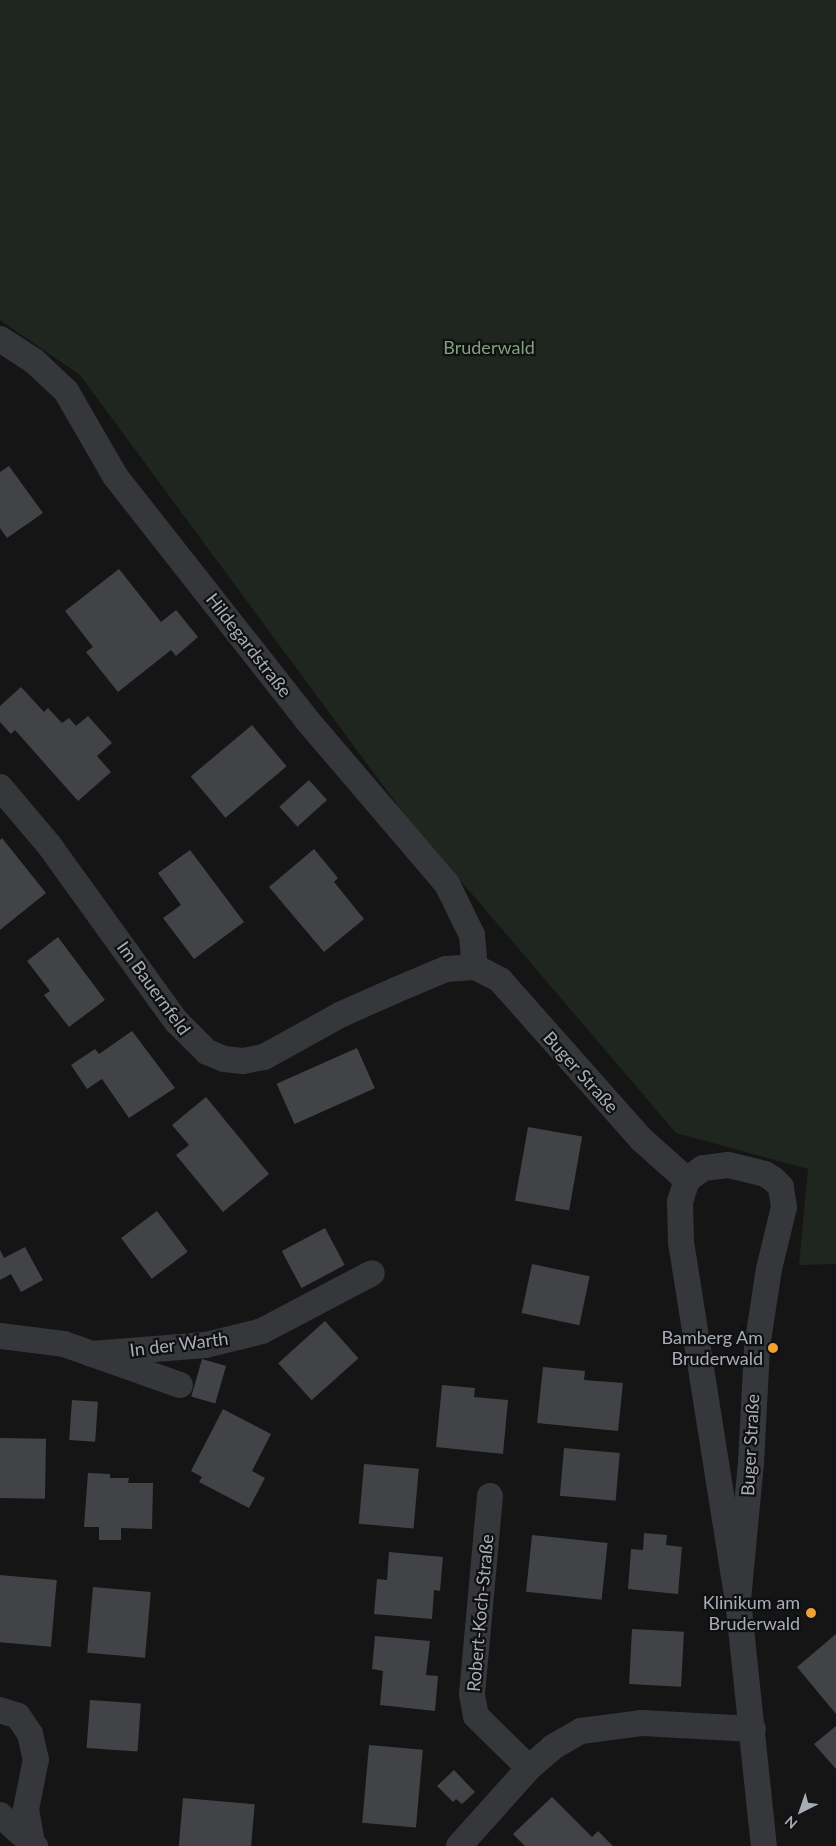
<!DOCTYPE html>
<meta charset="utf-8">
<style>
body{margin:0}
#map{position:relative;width:836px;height:1846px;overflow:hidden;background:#151516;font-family:Lato,sans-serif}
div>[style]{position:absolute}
.green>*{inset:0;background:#1f261f}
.building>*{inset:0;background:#414346;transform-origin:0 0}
.street>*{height:26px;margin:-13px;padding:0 13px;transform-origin:13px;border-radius:13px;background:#36373b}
.dots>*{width:14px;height:14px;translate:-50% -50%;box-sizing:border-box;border:2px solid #101011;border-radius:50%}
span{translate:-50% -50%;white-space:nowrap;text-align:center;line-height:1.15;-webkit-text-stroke:4.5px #101011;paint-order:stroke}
.park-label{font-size:18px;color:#7ea17e}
.street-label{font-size:18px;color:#a7adb6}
.poi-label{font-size:18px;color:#a7adb6}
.right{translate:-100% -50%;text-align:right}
.north{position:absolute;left:776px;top:1786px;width:50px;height:50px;-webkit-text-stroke:4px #101011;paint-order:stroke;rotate:221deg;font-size:14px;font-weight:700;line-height:20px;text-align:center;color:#a7adb6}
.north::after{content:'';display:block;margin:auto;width:18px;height:22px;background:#a7adb6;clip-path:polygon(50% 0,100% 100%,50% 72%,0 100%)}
</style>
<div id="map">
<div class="green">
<i style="clip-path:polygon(0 0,836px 0,836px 1264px,799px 1265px,808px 1169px,676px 1133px,407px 818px,80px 375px,0 320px)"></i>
</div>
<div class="building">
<i style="clip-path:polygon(9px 466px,43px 513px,7px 538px,0 528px,0 472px)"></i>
<i style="clip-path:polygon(119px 569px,161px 622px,176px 610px,198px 637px,176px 656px,171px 650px,118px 692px,86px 652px,93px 647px,65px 611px)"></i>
<i style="clip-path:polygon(21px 687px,44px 712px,48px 708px,62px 723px,69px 718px,76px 726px,88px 716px,112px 743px,97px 756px,111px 772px,78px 801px,15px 730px,11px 734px,0 722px,0 706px)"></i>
<i style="left:252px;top:725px;width:54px;height:80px;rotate:50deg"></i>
<i style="left:309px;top:780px;width:27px;height:40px;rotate:48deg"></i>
<i style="clip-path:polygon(2px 838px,46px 893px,0 930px,0 840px)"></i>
<i style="clip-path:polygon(314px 849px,338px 878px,334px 882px,364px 919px,324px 952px,269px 887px)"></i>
<i style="clip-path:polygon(190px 850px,244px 922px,194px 959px,163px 918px,181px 905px,158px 873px)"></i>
<i style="clip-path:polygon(58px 937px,105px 1000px,69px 1027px,44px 995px,50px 991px,27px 961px)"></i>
<i style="clip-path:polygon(132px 1031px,175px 1088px,129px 1118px,102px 1079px,87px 1089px,71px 1065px,95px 1049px,99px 1054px)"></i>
<i style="left:357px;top:1048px;width:44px;height:88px;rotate:66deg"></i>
<i style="clip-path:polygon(206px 1097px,269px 1174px,223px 1212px,176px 1155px,189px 1145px,172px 1125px)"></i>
<i style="left:528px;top:1127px;width:55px;height:75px;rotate:10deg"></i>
<i style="left:157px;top:1211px;width:51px;height:45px;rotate:53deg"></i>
<i style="left:325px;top:1228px;width:42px;height:49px;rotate:62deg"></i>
<i style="clip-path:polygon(25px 1247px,43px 1280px,21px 1292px,11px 1274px,0 1280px,0 1250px,4px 1258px)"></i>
<i style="left:532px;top:1264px;width:59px;height:50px;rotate:12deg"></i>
<i style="left:325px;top:1321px;width:50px;height:63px;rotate:48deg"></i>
<i style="left:202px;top:1359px;width:25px;height:39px;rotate:16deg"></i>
<i style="clip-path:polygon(543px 1367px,585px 1371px,584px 1380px,623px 1383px,618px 1431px,537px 1423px)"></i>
<i style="clip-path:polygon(442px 1385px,475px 1388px,474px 1397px,508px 1400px,503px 1454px,436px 1447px)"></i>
<i style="left:72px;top:1400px;width:26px;height:40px;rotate:4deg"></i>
<i style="clip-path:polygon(223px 1409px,271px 1434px,252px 1471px,265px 1478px,249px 1508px,199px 1482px,202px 1477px,191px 1471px)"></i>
<i style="left:0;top:1438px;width:46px;height:60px;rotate:1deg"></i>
<i style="left:564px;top:1448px;width:56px;height:48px;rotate:5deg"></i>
<i style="left:364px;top:1464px;width:55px;height:60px;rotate:5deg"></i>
<i style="clip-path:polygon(88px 1473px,110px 1474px,110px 1478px,129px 1478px,128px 1483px,153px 1483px,152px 1529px,121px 1528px,121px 1540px,99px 1540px,99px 1527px,84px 1527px)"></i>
<i style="clip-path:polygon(644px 1533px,667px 1535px,666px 1545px,682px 1547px,678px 1594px,628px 1589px,631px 1549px,643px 1550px)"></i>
<i style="left:532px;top:1535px;width:76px;height:57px;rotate:6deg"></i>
<i style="clip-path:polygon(389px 1552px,443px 1557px,440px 1591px,434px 1590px,432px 1619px,374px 1614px,377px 1579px,387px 1580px)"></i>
<i style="left:0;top:1575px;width:57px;height:67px;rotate:5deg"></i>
<i style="left:93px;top:1587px;width:58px;height:66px;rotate:5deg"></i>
<i style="left:632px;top:1629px;width:52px;height:55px;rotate:3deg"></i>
<i style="clip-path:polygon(836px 1634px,836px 1714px,797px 1667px)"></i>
<i style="clip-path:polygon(375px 1636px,430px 1641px,426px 1675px,438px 1676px,435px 1711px,380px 1705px,383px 1671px,372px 1669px)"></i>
<i style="left:90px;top:1700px;width:51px;height:48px;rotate:4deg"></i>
<i style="clip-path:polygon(836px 1726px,836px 1769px,814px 1744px)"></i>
<i style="left:369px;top:1745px;width:54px;height:78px;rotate:5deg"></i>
<i style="clip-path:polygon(454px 1770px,475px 1792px,462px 1804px,456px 1799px,453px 1802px,437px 1786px)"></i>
<i style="clip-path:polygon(552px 1797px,592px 1837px,598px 1831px,613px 1846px,525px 1846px,513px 1834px)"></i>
<i style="left:183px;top:1798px;width:72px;height:48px;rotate:5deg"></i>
</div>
<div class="street">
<i style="left:0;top:339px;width:40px;rotate:32.9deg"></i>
<i style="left:34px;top:361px;width:44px;rotate:43.2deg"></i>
<i style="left:66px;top:391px;width:98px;rotate:60deg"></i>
<i style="left:115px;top:476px;width:309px;rotate:51.8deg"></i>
<i style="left:306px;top:719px;width:217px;rotate:49.5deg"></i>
<i style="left:447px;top:884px;width:57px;rotate:63.9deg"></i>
<i style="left:472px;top:935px;width:32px;rotate:85deg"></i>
<i style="left:0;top:787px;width:76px;rotate:49.8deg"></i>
<i style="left:49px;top:845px;width:217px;rotate:54.2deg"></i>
<i style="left:176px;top:1021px;width:44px;rotate:45deg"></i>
<i style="left:207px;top:1052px;width:18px;rotate:22deg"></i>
<i style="left:224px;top:1059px;width:19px;rotate:6deg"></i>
<i style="left:243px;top:1061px;width:21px;rotate:-11deg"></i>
<i style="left:264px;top:1057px;width:89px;rotate:-28.9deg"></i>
<i style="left:342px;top:1014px;width:59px;rotate:-24deg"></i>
<i style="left:396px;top:990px;width:54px;rotate:-22.8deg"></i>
<i style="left:446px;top:969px;width:29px;rotate:-4deg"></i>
<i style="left:475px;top:967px;width:28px;rotate:27deg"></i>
<i style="left:500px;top:980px;width:213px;rotate:48.4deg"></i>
<i style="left:641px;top:1139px;width:62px;rotate:41.7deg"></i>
<i style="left:0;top:1336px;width:64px;rotate:7.1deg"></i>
<i style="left:64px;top:1344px;width:123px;rotate:19.5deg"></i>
<i style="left:91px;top:1354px;width:115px;rotate:-4.5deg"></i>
<i style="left:206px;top:1345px;width:58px;rotate:-14deg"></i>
<i style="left:262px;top:1331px;width:124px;rotate:-27.8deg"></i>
<i style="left:490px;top:1496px;width:199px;rotate:95.2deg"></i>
<i style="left:472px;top:1694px;width:22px;rotate:80deg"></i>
<i style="left:476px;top:1716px;width:74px;rotate:44.5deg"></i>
<i style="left:738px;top:1600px;width:138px;rotate:-84.6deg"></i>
<i style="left:751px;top:1463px;width:116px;rotate:-87deg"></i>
<i style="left:757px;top:1347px;width:79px;rotate:-81.3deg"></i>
<i style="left:769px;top:1269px;width:64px;rotate:-76.4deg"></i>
<i style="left:784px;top:1207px;width:20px;rotate:-99deg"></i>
<i style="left:781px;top:1187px;width:11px;rotate:-135deg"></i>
<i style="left:773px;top:1179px;width:9px;rotate:-148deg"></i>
<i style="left:765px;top:1174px;width:38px;rotate:-166deg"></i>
<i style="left:728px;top:1165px;width:25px;rotate:173deg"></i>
<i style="left:703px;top:1168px;width:20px;rotate:143deg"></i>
<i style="left:687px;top:1180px;width:23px;rotate:108deg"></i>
<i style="left:680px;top:1202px;width:40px;rotate:88.6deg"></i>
<i style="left:681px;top:1242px;width:363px;rotate:81deg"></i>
<i style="left:738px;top:1600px;width:247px;rotate:84deg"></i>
<i style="left:0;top:1710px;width:19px;rotate:18deg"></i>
<i style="left:18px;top:1716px;width:22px;rotate:56deg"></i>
<i style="left:30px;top:1734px;width:26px;rotate:77deg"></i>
<i style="left:36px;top:1759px;width:51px;rotate:101.3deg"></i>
<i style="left:26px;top:1809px;width:34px;rotate:80deg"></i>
<i style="left:0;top:1815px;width:47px;rotate:41.5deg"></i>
<i style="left:459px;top:1846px;width:105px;rotate:-48.1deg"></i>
<i style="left:529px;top:1768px;width:32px;rotate:-41deg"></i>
<i style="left:553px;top:1747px;width:32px;rotate:-30deg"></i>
<i style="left:581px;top:1731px;width:62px;rotate:-7.5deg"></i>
<i style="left:642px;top:1723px;width:111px;rotate:3.1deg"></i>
</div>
<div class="dots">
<i style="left:773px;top:1348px;background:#efa134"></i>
<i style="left:811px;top:1613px;background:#efa134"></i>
</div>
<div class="park-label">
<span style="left:489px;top:347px">Bruderwald</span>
</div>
<div class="street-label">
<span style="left:249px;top:645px;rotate:52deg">Hildegardstraße</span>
<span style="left:154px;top:988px;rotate:54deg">Im Bauernfeld</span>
<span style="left:581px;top:1072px;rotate:48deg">Buger Straße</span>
<span style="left:179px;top:1344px;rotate:-7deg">In der Warth</span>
<span style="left:750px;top:1445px;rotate:-87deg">Buger Straße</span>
<span style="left:480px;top:1613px;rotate:-85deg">Robert-Koch-Straße</span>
</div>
<div class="poi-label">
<span class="right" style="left:763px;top:1348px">Bamberg Am<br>Bruderwald</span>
<span class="right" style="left:800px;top:1613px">Klinikum am<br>Bruderwald</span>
</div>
<div class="north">N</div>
</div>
